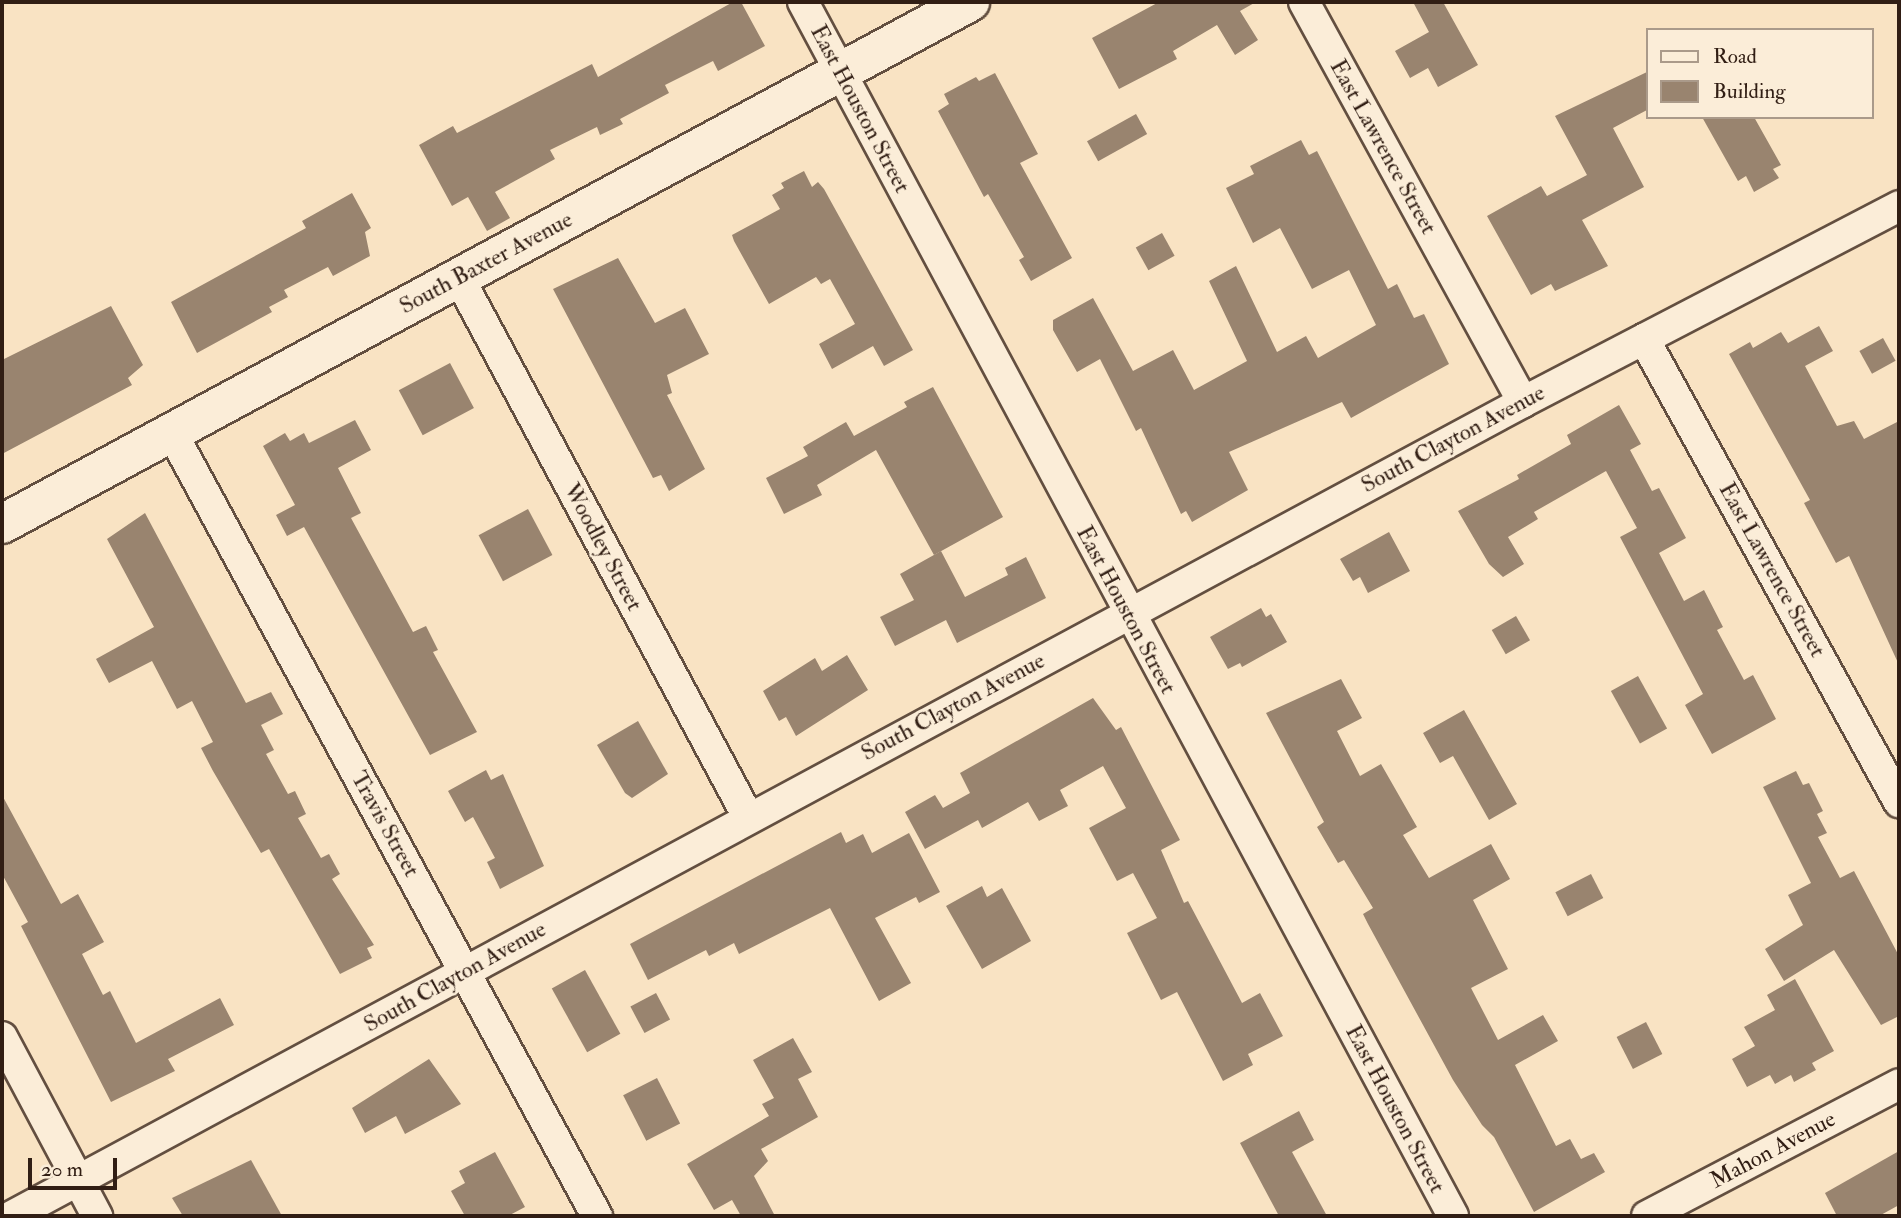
<!DOCTYPE html>
<style>
body{margin:0}
#map{position:relative;width:1901px;height:1218px;overflow:hidden;background:#f9e3c3;font-family:"IM FELL Double Pica",serif}
div>[style]{position:absolute}
.building>*{inset:0;background:#99846f;transform-origin:0 0}
.roads{filter:drop-shadow(2px 0 #634f40) drop-shadow(-2px 0 #634f40) drop-shadow(0 2px #634f40) drop-shadow(0 -2px #634f40)}
.street>*{height:30px;margin:-15px;padding:0 15px;transform-origin:15px;border-radius:15px;background:#fbedd8}
.secondary>*{height:38px;margin:-19px;padding:0 19px;transform-origin:19px;border-radius:19px;background:#fbedd8}
span{translate:-50% -50%;white-space:nowrap;text-align:center;line-height:1.15;-webkit-text-stroke:5px #fbedd8;paint-order:stroke}
.street-label{font-size:23px;color:#311e14}
.frame{position:absolute;inset:0;border:4px solid #311e14;pointer-events:none}
.legend{position:absolute;left:1646px;top:28px;width:228px;height:91px;box-sizing:border-box;background:#fbedd8;border:2px solid #aa9a8a;margin:0;padding:9px 12px;list-style:none;font-size:21px;color:#311e14}
.legend li{display:flex;align-items:center;gap:14px;height:35px}
.legend b{width:35px;border:2px solid #aa9a8a}
.scale{position:absolute;left:28px;top:1158px;width:89px;height:32px;box-sizing:border-box;border:4px solid #311e14;border-top:0;padding-left:9px;font-size:21px;line-height:24px;white-space:nowrap;color:#311e14;-webkit-text-stroke:5px #fbedd8;paint-order:stroke}
</style>
<div id="map">
<div class="building">
<i style="clip-path:polygon(733px 2px,741px 2px,765px 46px,718px 71px,713px 61px,665px 85px,669px 93px,620px 119px,623px 124px,600px 135px,597px 127px,550px 150px,555px 159px,495px 192px,510px 218px,487px 231px,468px 197px,452px 206px,419px 145px,453px 126px,457px 133px,592px 64px,598px 77px)"></i>
<i style="clip-path:polygon(1159px 2px,1256px 2px,1240px 11px,1258px 40px,1235px 55px,1217px 25px,1173px 51px,1177px 59px,1119px 89px,1092px 38px)"></i>
<i style="clip-path:polygon(1413px 2px,1443px 2px,1478px 65px,1438px 87px,1428px 68px,1410px 78px,1395px 51px,1429px 32px)"></i>
<i style="clip-path:polygon(1647px 72px,1647px 110px,1613px 128px,1644px 187px,1582px 220px,1608px 266px,1555px 291px,1551px 284px,1531px 295px,1487px 216px,1541px 186px,1547px 196px,1587px 175px,1555px 116px)"></i>
<i style="clip-path:polygon(995px 73px,1038px 154px,1020px 163px,1072px 258px,1031px 281px,1019px 260px,1024px 257px,988px 194px,984px 197px,938px 111px,949px 104px,944px 94px,976px 77px,979px 81px)"></i>
<i style="left:1136px;top:114px;width:23px;height:56px;rotate:61deg"></i>
<i style="clip-path:polygon(1702px 117px,1754px 117px,1781px 165px,1773px 169px,1779px 178px,1754px 192px,1746px 176px,1738px 181px)"></i>
<i style="clip-path:polygon(1301px 140px,1309px 155px,1317px 151px,1388px 289px,1397px 284px,1414px 318px,1424px 314px,1449px 364px,1351px 418px,1342px 402px,1229px 452px,1248px 490px,1192px 522px,1186px 511px,1181px 514px,1141px 428px,1136px 431px,1100px 359px,1077px 372px,1053px 330px,1053px 320px,1093px 298px,1133px 371px,1173px 350px,1194px 390px,1247px 361px,1209px 281px,1236px 266px,1277px 352px,1306px 336px,1318px 358px,1376px 325px,1349px 270px,1312px 289px,1280px 228px,1253px 243px,1226px 188px,1254px 174px,1250px 166px)"></i>
<i style="clip-path:polygon(804px 171px,812px 187px,818px 182px,824px 189px,913px 350px,884px 366px,873px 346px,832px 369px,819px 344px,855px 324px,830px 279px,821px 284px,816px 277px,769px 304px,734px 241px,732px 235px,780px 209px,772px 195px,784px 188px,781px 183px)"></i>
<i style="clip-path:polygon(352px 193px,371px 228px,365px 232px,370px 256px,333px 276px,328px 267px,284px 290px,288px 297px,269px 307px,272px 312px,197px 353px,171px 302px,306px 228px,302px 221px)"></i>
<i style="left:1162px;top:233px;width:26px;height:30px;rotate:61deg"></i>
<i style="clip-path:polygon(618px 258px,655px 323px,685px 308px,709px 354px,667px 375px,672px 393px,667px 395px,705px 469px,669px 491px,661px 475px,653px 478px,553px 289px)"></i>
<i style="clip-path:polygon(111px 306px,143px 365px,128px 378px,132px 385px,2px 454px,2px 360px)"></i>
<i style="clip-path:polygon(1819px 326px,1833px 351px,1805px 366px,1837px 426px,1854px 421px,1864px 439px,1899px 421px,1899px 665px,1849px 556px,1836px 563px,1804px 503px,1810px 500px,1729px 354px,1750px 342px,1753px 348px,1781px 332px,1788px 343px)"></i>
<i style="left:1883px;top:338px;width:26px;height:27px;rotate:61deg"></i>
<i style="left:450px;top:363px;width:51px;height:58px;rotate:62deg"></i>
<i style="clip-path:polygon(933px 387px,1003px 517px,934px 555px,876px 450px,817px 485px,822px 495px,784px 514px,766px 478px,808px 456px,803px 447px,846px 422px,854px 436px,907px 407px,904px 402px)"></i>
<i style="clip-path:polygon(1619px 405px,1641px 444px,1630px 450px,1652px 491px,1659px 488px,1686px 538px,1659px 553px,1684px 601px,1704px 590px,1723px 627px,1717px 630px,1744px 680px,1753px 675px,1776px 719px,1712px 754px,1685px 705px,1703px 694px,1620px 537px,1637px 528px,1606px 471px,1534px 512px,1538px 519px,1508px 537px,1524px 564px,1503px 577px,1489px 564px,1458px 511px,1519px 479px,1517px 475px,1571px 444px,1567px 435px)"></i>
<i style="clip-path:polygon(355px 420px,371px 450px,338px 468px,361px 513px,351px 518px,413px 632px,426px 626px,438px 650px,433px 652px,477px 732px,430px 755px,304px 527px,287px 536px,276px 515px,295px 505px,263px 446px,285px 433px,290px 441px,304px 433px,309px 443px)"></i>
<i style="left:528px;top:509px;width:52px;height:56px;rotate:62deg"></i>
<i style="clip-path:polygon(145px 513px,246px 703px,271px 692px,283px 714px,261px 725px,274px 750px,266px 754px,288px 794px,295px 791px,306px 814px,298px 818px,321px 858px,329px 854px,340px 874px,332px 879px,374px 945px,367px 948px,372px 958px,340px 974px,269px 849px,261px 853px,213px 771px,201px 748px,213px 742px,192px 701px,177px 709px,152px 661px,109px 683px,96px 659px,154px 627px,107px 539px)"></i>
<i style="clip-path:polygon(1389px 532px,1410px 571px,1368px 593px,1360px 577px,1353px 581px,1340px 559px)"></i>
<i style="clip-path:polygon(941px 551px,965px 597px,1008px 575px,1005px 568px,1026px 557px,1046px 598px,957px 643px,946px 620px,895px 646px,880px 617px,914px 600px,900px 574px)"></i>
<i style="clip-path:polygon(1261px 608px,1266px 617px,1271px 614px,1287px 642px,1242px 667px,1240px 663px,1228px 669px,1210px 637px)"></i>
<i style="left:1516px;top:616px;width:28px;height:28px;rotate:60deg"></i>
<i style="clip-path:polygon(847px 655px,868px 690px,796px 736px,786px 717px,779px 721px,763px 691px,815px 658px,822px 671px)"></i>
<i style="left:1638px;top:676px;width:60px;height:31px;rotate:61deg"></i>
<i style="clip-path:polygon(1341px 679px,1362px 718px,1337px 731px,1360px 776px,1381px 764px,1417px 827px,1403px 835px,1429px 878px,1491px 844px,1510px 879px,1473px 900px,1508px 969px,1471px 988px,1498px 1040px,1543px 1015px,1558px 1041px,1515px 1065px,1556px 1146px,1570px 1139px,1581px 1159px,1594px 1153px,1605px 1172px,1534px 1212px,1494px 1137px,1482px 1125px,1453px 1080px,1368px 924px,1363px 914px,1373px 908px,1344px 860px,1338px 863px,1317px 827px,1324px 822px,1266px 713px)"></i>
<i style="clip-path:polygon(1093px 698px,1116px 730px,1121px 727px,1180px 840px,1161px 850px,1184px 903px,1188px 901px,1242px 1003px,1260px 993px,1283px 1036px,1248px 1054px,1253px 1065px,1223px 1081px,1177px 992px,1161px 1000px,1127px 933px,1157px 918px,1133px 873px,1117px 881px,1089px 828px,1126px 808px,1103px 766px,1060px 790px,1068px 806px,1039px 821px,1028px 802px,982px 828px,978px 820px,925px 849px,905px 812px,935px 795px,943px 808px,970px 793px,960px 773px)"></i>
<i style="clip-path:polygon(1464px 710px,1517px 804px,1489px 820px,1453px 756px,1440px 763px,1423px 733px)"></i>
<i style="clip-path:polygon(638px 721px,668px 774px,632px 798px,625px 793px,597px 745px)"></i>
<i style="clip-path:polygon(486px 770px,491px 780px,503px 774px,544px 866px,500px 889px,487px 862px,495px 858px,473px 817px,465px 822px,448px 791px)"></i>
<i style="clip-path:polygon(1796px 771px,1803px 785px,1809px 783px,1823px 811px,1817px 814px,1827px 833px,1818px 837px,1840px 878px,1854px 871px,1899px 956px,1899px 1016px,1881px 1025px,1834px 950px,1784px 981px,1765px 949px,1803px 925px,1788px 895px,1811px 883px,1763px 787px)"></i>
<i style="clip-path:polygon(2px 795px,61px 904px,78px 894px,104px 942px,82px 954px,103px 995px,110px 991px,136px 1043px,220px 998px,234px 1025px,168px 1059px,175px 1071px,111px 1102px,21px 926px,28px 922px,2px 874px)"></i>
<i style="clip-path:polygon(841px 832px,846px 843px,863px 834px,872px 853px,909px 833px,940px 892px,919px 903px,916px 897px,875px 918px,911px 983px,879px 1001px,830px 908px,739px 954px,734px 943px,709px 956px,706px 950px,648px 980px,630px 944px)"></i>
<i style="left:1591px;top:874px;width:27px;height:40px;rotate:63deg"></i>
<i style="clip-path:polygon(982px 886px,987px 897px,1002px 888px,1031px 941px,982px 969px,946px 906px)"></i>
<i style="left:585px;top:970px;width:73px;height:38px;rotate:61deg"></i>
<i style="clip-path:polygon(1795px 979px,1834px 1051px,1812px 1063px,1816px 1070px,1794px 1082px,1791px 1075px,1775px 1084px,1770px 1075px,1747px 1087px,1732px 1059px,1755px 1046px,1744px 1027px,1775px 1010px,1767px 995px)"></i>
<i style="left:656px;top:993px;width:30px;height:29px;rotate:62deg"></i>
<i style="left:1646px;top:1022px;width:36px;height:33px;rotate:63deg"></i>
<i style="clip-path:polygon(793px 1038px,812px 1072px,798px 1079px,818px 1117px,761px 1149px,768px 1161px,754px 1176px,775px 1216px,741px 1216px,732px 1200px,714px 1210px,687px 1164px,769px 1116px,762px 1104px,774px 1098px,753px 1060px)"></i>
<i style="clip-path:polygon(429px 1059px,461px 1104px,405px 1134px,396px 1116px,365px 1133px,352px 1108px)"></i>
<i style="left:657px;top:1078px;width:51px;height:38px;rotate:63deg"></i>
<i style="clip-path:polygon(1299px 1111px,1314px 1140px,1292px 1152px,1327px 1216px,1279px 1216px,1240px 1143px)"></i>
<i style="clip-path:polygon(1899px 1151px,1899px 1205px,1879px 1216px,1837px 1216px,1825px 1193px)"></i>
<i style="clip-path:polygon(495px 1152px,525px 1207px,508px 1216px,465px 1216px,451px 1191px,465px 1183px,459px 1171px)"></i>
<i style="clip-path:polygon(251px 1160px,282px 1216px,183px 1216px,172px 1198px)"></i>
</div>
<div class="roads">
<div class="street">
<i style="left:803px;top:2px;width:1377px;rotate:61.83deg"></i>
<i style="left:1304px;top:2px;width:456px;rotate:61.3deg"></i>
<i style="left:459px;top:278px;width:612px;rotate:61.8deg"></i>
<i style="left:1644px;top:339px;width:529px;rotate:61.16deg"></i>
<i style="left:172px;top:433px;width:891px;rotate:61.51deg"></i>
<i style="left:2px;top:1037px;width:203px;rotate:62deg"></i>
<i style="left:12px;top:1216px;width:1716px;rotate:-28.31deg"></i>
<i style="left:1523px;top:402px;width:424px;rotate:-27.5deg"></i>
<i style="left:1647px;top:1216px;width:284px;rotate:-27.6deg"></i>
</div>
<div class="secondary">
<i style="left:2px;top:524px;width:1100px;rotate:-28.34deg"></i>
</div>
</div>
<div class="street-label">
<span style="left:860px;top:109px;rotate:62deg">East Houston Street</span>
<span style="left:1383px;top:147px;rotate:61deg">East Lawrence Street</span>
<span style="left:486px;top:263px;rotate:-28deg">South Baxter Avenue</span>
<span style="left:1453px;top:439px;rotate:-28deg">South Clayton Avenue</span>
<span style="left:603px;top:547px;rotate:62deg">Woodley Street</span>
<span style="left:1772px;top:570px;rotate:61deg">East Lawrence Street</span>
<span style="left:1126px;top:610px;rotate:62deg">East Houston Street</span>
<span style="left:953px;top:707px;rotate:-28deg">South Clayton Avenue</span>
<span style="left:385px;top:824px;rotate:61deg">Travis Street</span>
<span style="left:455px;top:977px;rotate:-29deg">South Clayton Avenue</span>
<span style="left:1395px;top:1109px;rotate:62deg">East Houston Street</span>
<span style="left:1773px;top:1150px;rotate:-28deg">Mahon Avenue</span>
</div>
<div class="frame"></div>
<ul class="legend">
<li><b style="height:9px;background:#fbedd8"></b>Road</li>
<li><b style="height:19px;background:#99846f"></b>Building</li>
</ul>
<div class="scale">20 m</div>
</div>
